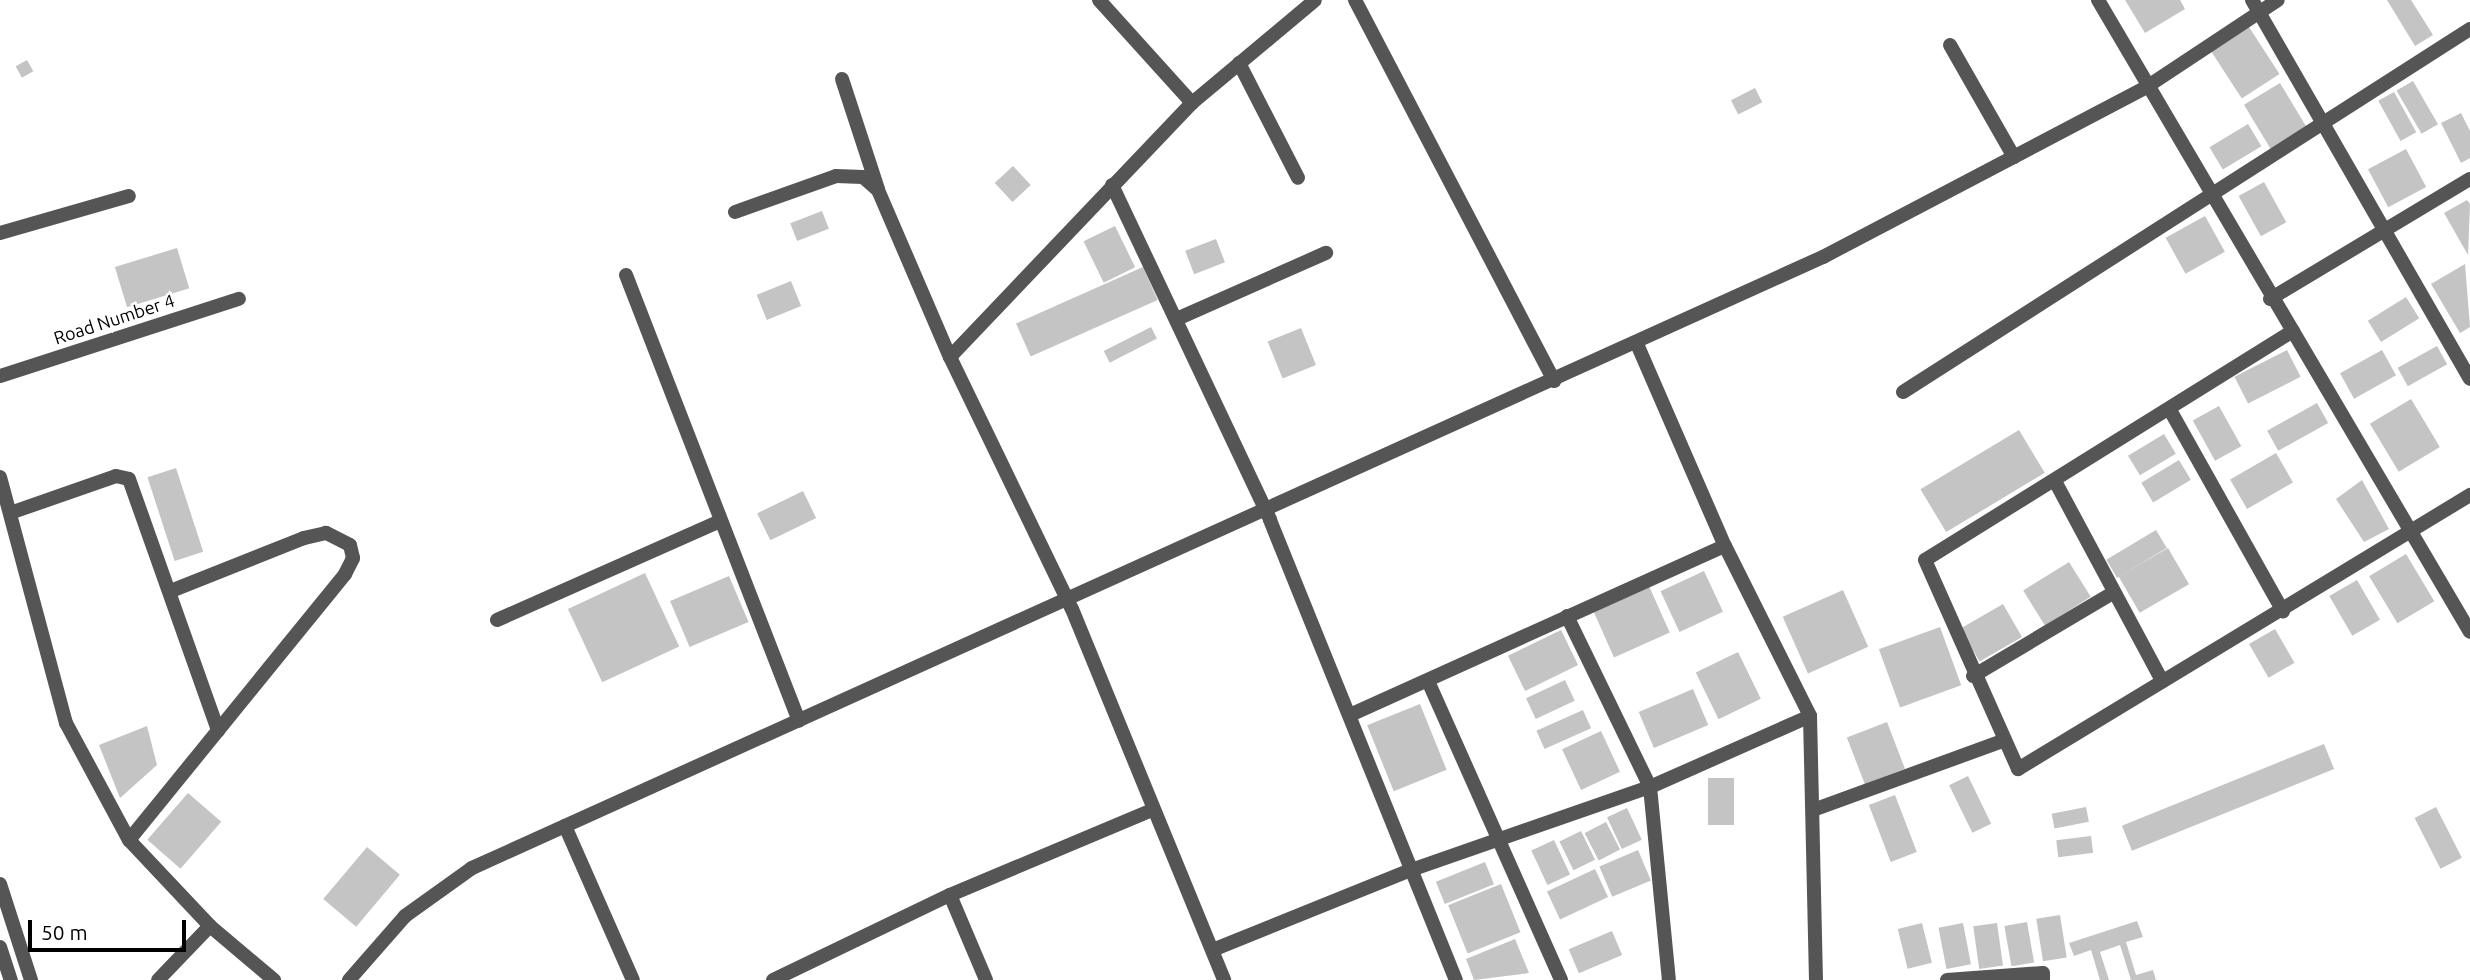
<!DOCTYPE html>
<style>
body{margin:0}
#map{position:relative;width:2470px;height:980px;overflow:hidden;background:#fff;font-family:Ubuntu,sans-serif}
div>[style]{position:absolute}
.building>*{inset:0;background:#c4c4c4;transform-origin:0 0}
.street>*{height:14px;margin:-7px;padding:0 7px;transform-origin:7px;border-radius:7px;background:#555}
span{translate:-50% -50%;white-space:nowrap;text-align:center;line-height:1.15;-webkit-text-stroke:5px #fff;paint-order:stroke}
.street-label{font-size:18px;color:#000}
.scale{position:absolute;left:28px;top:920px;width:158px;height:32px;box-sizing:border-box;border:4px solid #000;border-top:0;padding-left:9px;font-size:21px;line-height:24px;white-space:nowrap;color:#000;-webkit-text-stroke:5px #fff;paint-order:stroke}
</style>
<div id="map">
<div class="building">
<i style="clip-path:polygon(2125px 0,2180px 0,2185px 9px,2145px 33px)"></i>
<i style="clip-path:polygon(2387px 0,2411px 0,2433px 35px,2415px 46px)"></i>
<i style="left:2249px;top:27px;width:56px;height:45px;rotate:57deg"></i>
<i style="left:27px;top:60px;width:13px;height:13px;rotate:61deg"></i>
<i style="left:2413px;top:81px;width:50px;height:19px;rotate:60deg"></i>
<i style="left:2280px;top:83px;width:52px;height:42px;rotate:59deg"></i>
<i style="left:1755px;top:88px;width:16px;height:27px;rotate:63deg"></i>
<i style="left:2394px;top:92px;width:46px;height:18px;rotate:61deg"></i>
<i style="clip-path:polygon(2461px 113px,2470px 131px,2470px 158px,2461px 163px,2441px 123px)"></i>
<i style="left:2248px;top:124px;width:26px;height:45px;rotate:59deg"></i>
<i style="left:2406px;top:149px;width:43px;height:43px;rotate:62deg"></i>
<i style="left:1013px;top:166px;width:26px;height:25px;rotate:47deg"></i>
<i style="left:2264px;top:182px;width:46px;height:29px;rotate:61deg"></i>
<i style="clip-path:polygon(2467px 200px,2470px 204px,2468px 255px,2444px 213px)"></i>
<i style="left:822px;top:211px;width:19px;height:34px;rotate:69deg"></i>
<i style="left:2205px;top:216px;width:41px;height:45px;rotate:61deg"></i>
<i style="left:1115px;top:226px;width:46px;height:35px;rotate:64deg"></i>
<i style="left:1216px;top:239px;width:25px;height:33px;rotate:69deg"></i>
<i style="left:177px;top:248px;width:42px;height:65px;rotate:73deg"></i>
<i style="clip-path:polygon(2465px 264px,2470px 327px,2460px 333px,2431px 284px)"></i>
<i style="left:1143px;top:267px;width:36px;height:139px;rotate:66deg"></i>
<i style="left:791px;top:281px;width:27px;height:37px;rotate:68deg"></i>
<i style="left:2406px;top:297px;width:25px;height:45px;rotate:58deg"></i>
<i style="left:1151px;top:327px;width:13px;height:53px;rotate:63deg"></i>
<i style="left:1301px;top:328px;width:40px;height:36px;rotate:68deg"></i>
<i style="left:2437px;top:346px;width:21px;height:45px;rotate:61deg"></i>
<i style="left:2287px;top:350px;width:30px;height:59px;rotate:63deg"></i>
<i style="left:2382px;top:350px;width:29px;height:48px;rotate:61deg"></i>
<i style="left:2411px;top:399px;width:56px;height:48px;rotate:59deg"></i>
<i style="left:2317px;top:403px;width:23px;height:57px;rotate:61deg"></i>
<i style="left:2219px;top:406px;width:46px;height:30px;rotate:61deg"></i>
<i style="left:2019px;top:430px;width:50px;height:115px;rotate:59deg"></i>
<i style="left:2164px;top:434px;width:23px;height:42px;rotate:59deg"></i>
<i style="left:2276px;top:453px;width:34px;height:53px;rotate:60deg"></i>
<i style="left:2179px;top:460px;width:23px;height:44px;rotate:59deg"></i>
<i style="left:176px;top:468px;width:88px;height:30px;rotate:72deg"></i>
<i style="clip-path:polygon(2362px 480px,2389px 529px,2364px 542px,2336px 499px)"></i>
<i style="left:803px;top:491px;width:30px;height:51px;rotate:64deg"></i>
<i style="left:2156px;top:530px;width:21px;height:58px;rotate:59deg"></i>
<i style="left:2168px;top:548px;width:42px;height:57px;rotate:60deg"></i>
<i style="left:2406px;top:554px;width:55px;height:43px;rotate:59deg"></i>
<i style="left:2069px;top:562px;width:41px;height:54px;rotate:58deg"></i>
<i style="left:1704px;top:571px;width:45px;height:48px;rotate:65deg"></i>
<i style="left:645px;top:573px;width:81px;height:85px;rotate:65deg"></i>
<i style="left:729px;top:576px;width:50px;height:64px;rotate:67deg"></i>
<i style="left:2357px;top:580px;width:46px;height:32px;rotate:60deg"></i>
<i style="left:1649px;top:586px;width:51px;height:61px;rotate:66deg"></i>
<i style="left:1843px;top:590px;width:62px;height:66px;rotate:66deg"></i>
<i style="left:2003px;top:604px;width:38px;height:49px;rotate:60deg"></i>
<i style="left:1940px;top:627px;width:62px;height:65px;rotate:70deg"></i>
<i style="left:2275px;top:629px;width:39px;height:30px;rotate:60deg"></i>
<i style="left:1561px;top:630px;width:39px;height:59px;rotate:64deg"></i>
<i style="left:1738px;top:652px;width:52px;height:47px;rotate:64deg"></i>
<i style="left:1565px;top:680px;width:23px;height:43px;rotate:65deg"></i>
<i style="left:1693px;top:689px;width:39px;height:59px;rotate:67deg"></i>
<i style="left:1420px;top:704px;width:71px;height:57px;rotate:68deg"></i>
<i style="left:1583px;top:710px;width:20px;height:51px;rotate:66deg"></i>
<i style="left:1887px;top:722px;width:50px;height:43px;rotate:69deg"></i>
<i style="clip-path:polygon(147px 726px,157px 765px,120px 798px,99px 745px)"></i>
<i style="left:1601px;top:731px;width:45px;height:43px;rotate:65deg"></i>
<i style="left:2324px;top:744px;width:27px;height:218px;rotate:68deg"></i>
<i style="left:1968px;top:776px;width:53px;height:21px;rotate:64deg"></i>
<i style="left:1708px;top:778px;width:26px;height:47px"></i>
<i style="left:188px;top:793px;width:44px;height:62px;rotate:41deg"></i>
<i style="left:1895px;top:795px;width:61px;height:28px;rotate:69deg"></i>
<i style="left:2086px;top:807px;width:15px;height:35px;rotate:79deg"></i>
<i style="left:2436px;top:807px;width:57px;height:24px;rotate:63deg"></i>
<i style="left:1627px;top:808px;width:35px;height:22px;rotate:65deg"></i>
<i style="left:1606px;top:822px;width:31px;height:24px;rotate:63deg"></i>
<i style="left:1581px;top:831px;width:32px;height:24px;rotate:64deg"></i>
<i style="left:2091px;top:836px;width:17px;height:35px;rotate:83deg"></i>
<i style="left:1554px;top:840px;width:38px;height:25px;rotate:65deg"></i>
<i style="left:367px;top:847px;width:43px;height:68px;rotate:40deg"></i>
<i style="left:1638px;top:850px;width:33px;height:42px;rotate:67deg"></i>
<i style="left:1485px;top:862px;width:24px;height:53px;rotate:68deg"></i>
<i style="left:1595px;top:869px;width:31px;height:53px;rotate:65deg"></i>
<i style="left:1501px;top:884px;width:52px;height:57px;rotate:68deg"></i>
<i style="left:2060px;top:915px;width:43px;height:24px;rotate:81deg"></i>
<i style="clip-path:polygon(2137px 921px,2143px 937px,2126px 942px,2136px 975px,2153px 970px,2156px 980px,2131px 980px,2120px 945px,2100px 952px,2109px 980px,2100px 980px,2091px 950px,2074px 956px,2069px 943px)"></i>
<i style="left:2027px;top:922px;width:41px;height:23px;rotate:80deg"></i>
<i style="left:1922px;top:923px;width:41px;height:25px;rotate:76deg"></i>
<i style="left:1963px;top:923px;width:42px;height:25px;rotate:79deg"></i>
<i style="left:1997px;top:923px;width:43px;height:24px;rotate:82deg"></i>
<i style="left:1612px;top:931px;width:26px;height:47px;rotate:67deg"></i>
<i style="clip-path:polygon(1515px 939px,1529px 973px,1474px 980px,1466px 959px)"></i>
</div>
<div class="street">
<i style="left:1099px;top:0;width:139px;rotate:47.9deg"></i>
<i style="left:1355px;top:0;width:430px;rotate:62.4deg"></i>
<i style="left:2098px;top:0;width:733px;rotate:59.52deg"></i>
<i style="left:2252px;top:0;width:437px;rotate:60.1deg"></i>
<i style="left:1950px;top:45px;width:129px;rotate:60.3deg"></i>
<i style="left:1239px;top:63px;width:129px;rotate:62.8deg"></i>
<i style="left:842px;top:79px;width:116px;rotate:71.9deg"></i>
<i style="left:1112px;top:185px;width:370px;rotate:64.7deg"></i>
<i style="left:1270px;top:520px;width:496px;rotate:68deg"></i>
<i style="left:735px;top:212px;width:107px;rotate:-19.6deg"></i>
<i style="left:836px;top:176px;width:27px;rotate:2deg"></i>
<i style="left:863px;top:177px;width:20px;rotate:41deg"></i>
<i style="left:878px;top:190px;width:182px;rotate:66.7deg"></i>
<i style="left:950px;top:357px;width:280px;rotate:64.2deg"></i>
<i style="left:1072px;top:609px;width:401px;rotate:67.7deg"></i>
<i style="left:0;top:233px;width:134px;rotate:-16deg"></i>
<i style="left:626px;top:275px;width:478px;rotate:68.8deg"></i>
<i style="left:2270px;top:299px;width:233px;rotate:-31deg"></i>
<i style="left:1179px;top:318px;width:161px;rotate:-23.9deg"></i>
<i style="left:2293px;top:331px;width:433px;rotate:148.1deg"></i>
<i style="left:1925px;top:560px;width:229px;rotate:66deg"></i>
<i style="left:2018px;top:769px;width:529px;rotate:-31.22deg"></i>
<i style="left:1637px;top:344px;width:220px;rotate:66.5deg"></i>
<i style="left:950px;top:357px;width:351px;rotate:-46.4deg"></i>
<i style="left:1192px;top:103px;width:160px;rotate:-39.9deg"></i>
<i style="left:0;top:376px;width:251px;rotate:-17.9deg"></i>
<i style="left:1903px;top:392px;width:673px;rotate:-32.63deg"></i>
<i style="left:2170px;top:410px;width:231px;rotate:60.7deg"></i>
<i style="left:0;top:477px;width:255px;rotate:75deg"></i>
<i style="left:66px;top:723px;width:133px;rotate:61.7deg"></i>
<i style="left:129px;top:840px;width:118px;rotate:46.7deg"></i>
<i style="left:210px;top:926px;width:84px;rotate:40.2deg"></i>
<i style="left:2056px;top:483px;width:225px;rotate:61.8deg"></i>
<i style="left:10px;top:513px;width:112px;rotate:-19.2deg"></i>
<i style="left:116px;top:476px;width:13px;rotate:13deg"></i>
<i style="left:129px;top:479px;width:267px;rotate:70.5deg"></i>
<i style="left:1567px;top:616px;width:190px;rotate:64.1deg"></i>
<i style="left:1650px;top:787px;width:194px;rotate:84.4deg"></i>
<i style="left:497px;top:620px;width:242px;rotate:-23.9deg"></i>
<i style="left:1973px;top:676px;width:163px;rotate:-30.7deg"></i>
<i style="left:1428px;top:681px;width:327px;rotate:66deg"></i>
<i style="left:1350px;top:715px;width:411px;rotate:-24.3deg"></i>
<i style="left:1725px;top:546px;width:190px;rotate:63.4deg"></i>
<i style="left:1810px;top:716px;width:264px;rotate:88.7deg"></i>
<i style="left:1813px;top:810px;width:202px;rotate:-20deg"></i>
<i style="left:565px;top:826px;width:168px;rotate:66.2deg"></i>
<i style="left:129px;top:840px;width:343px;rotate:-50.9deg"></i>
<i style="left:345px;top:574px;width:18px;rotate:-63deg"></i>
<i style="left:353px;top:558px;width:13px;rotate:-103deg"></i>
<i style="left:350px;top:545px;width:27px;rotate:-153deg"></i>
<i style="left:326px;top:533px;width:23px;rotate:167deg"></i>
<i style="left:304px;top:538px;width:143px;rotate:158.3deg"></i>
<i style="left:0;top:884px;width:101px;rotate:72.1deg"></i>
<i style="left:950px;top:895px;width:217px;rotate:-22.8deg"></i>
<i style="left:0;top:947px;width:35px;rotate:72deg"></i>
<i style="left:1215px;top:949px;width:211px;rotate:-22deg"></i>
<i style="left:1411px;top:870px;width:253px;rotate:-19.2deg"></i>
<i style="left:1650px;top:787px;width:175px;rotate:-23.9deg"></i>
<i style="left:158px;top:980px;width:75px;rotate:-46.1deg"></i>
<i style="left:349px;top:980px;width:85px;rotate:-48.8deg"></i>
<i style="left:405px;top:916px;width:82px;rotate:-35.6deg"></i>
<i style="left:472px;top:868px;width:1483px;rotate:-24.34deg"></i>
<i style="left:1823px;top:257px;width:364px;rotate:-27.7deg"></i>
<i style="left:2145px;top:88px;width:159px;rotate:-33.5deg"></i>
<i style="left:773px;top:980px;width:196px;rotate:-25.7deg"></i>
<i style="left:950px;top:895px;width:92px;rotate:67deg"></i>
<i style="left:1947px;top:980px;width:96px;rotate:-4.2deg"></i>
<i style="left:2043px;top:973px;width:7px;rotate:90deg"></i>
</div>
<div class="street-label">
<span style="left:114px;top:319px;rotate:-18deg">Road Number 4</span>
</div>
<div class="scale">50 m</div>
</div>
